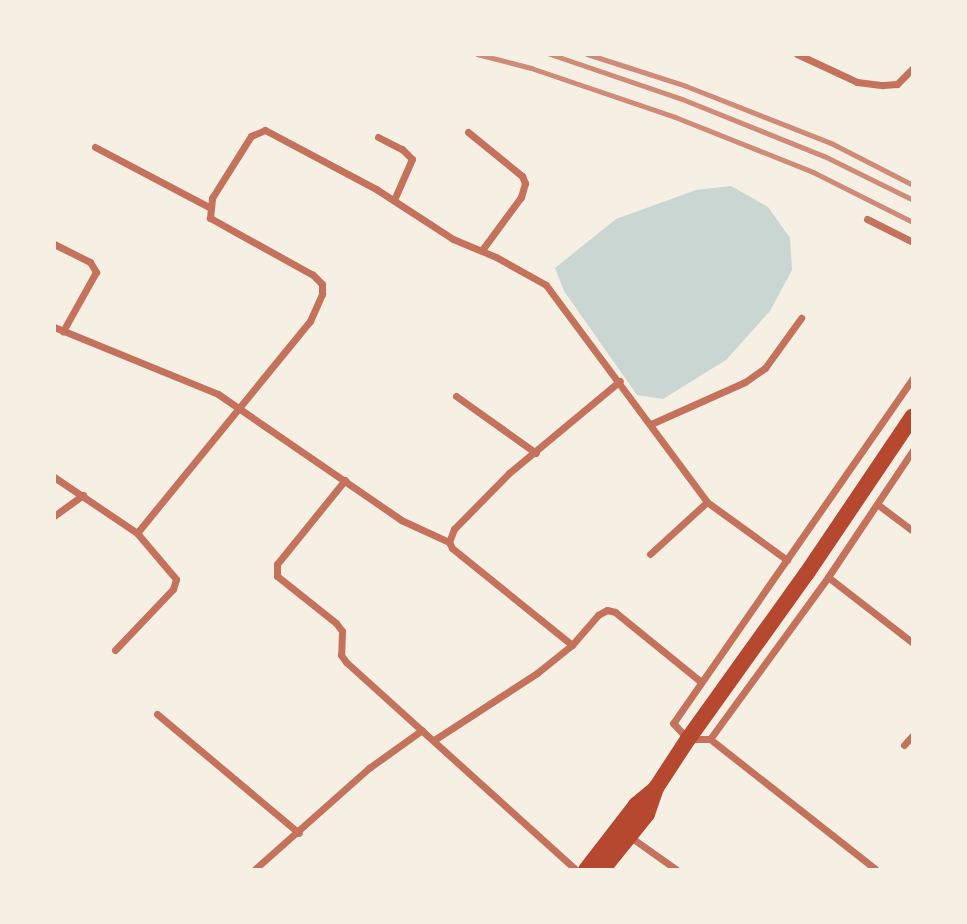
<!DOCTYPE html>
<style>
body{margin:0}
#map{position:relative;width:967px;height:924px;overflow:hidden;background:#f6efe4;font-family:Karla,sans-serif}
div>[style]{position:absolute}
.water>*{inset:0;background:#c9d6d2}
.minor>*{height:7px;margin:-3.5px;padding:0 3.5px;transform-origin:3.5px;border-radius:3.5px;background:#c5725c}
.primary>*{height:16px;margin:-8px;padding:0 8px;transform-origin:8px;border-radius:8px;background:#b5482f}
.rail>*{height:5px;margin:-2.5px;padding:0 2.5px;transform-origin:2.5px;border-radius:2.5px;background:#cf8b77}
span{translate:-50% -50%;white-space:nowrap;text-align:center;line-height:1.15;-webkit-text-stroke:5px #f6efe4;paint-order:stroke}
.frame{position:absolute;inset:0;border:56px solid #f6efe4;pointer-events:none}
</style>
<div id="map">
<div class="water">
<i style="clip-path:polygon(731px 186px,768px 207px,790px 238px,792px 270px,770px 311px,726px 360px,663px 399px,637px 395px,564px 291px,555px 268px,616px 219px,696px 190px)"></i>
</div>
<div class="minor">
<i style="left:797px;top:54px;width:66px;rotate:25deg"></i>
<i style="left:857px;top:82px;width:26px;rotate:7deg"></i>
<i style="left:883px;top:85px;width:14px;rotate:-4deg"></i>
<i style="left:897px;top:84px;width:23px;rotate:-45deg"></i>
<i style="left:468px;top:132px;width:70px;rotate:39.2deg"></i>
<i style="left:522px;top:176px;width:8px;rotate:67deg"></i>
<i style="left:525px;top:183px;width:15px;rotate:106deg"></i>
<i style="left:521px;top:197px;width:66px;rotate:126.3deg"></i>
<i style="left:378px;top:137px;width:27px;rotate:27deg"></i>
<i style="left:402px;top:149px;width:14px;rotate:45deg"></i>
<i style="left:412px;top:159px;width:45px;rotate:113.7deg"></i>
<i style="left:95px;top:147px;width:129px;rotate:27.8deg"></i>
<i style="left:867px;top:219px;width:51px;rotate:26.6deg"></i>
<i style="left:54px;top:244px;width:40px;rotate:26.6deg"></i>
<i style="left:90px;top:262px;width:12px;rotate:59deg"></i>
<i style="left:96px;top:272px;width:68px;rotate:119.2deg"></i>
<i style="left:54px;top:327px;width:177px;rotate:22.2deg"></i>
<i style="left:218px;top:394px;width:222px;rotate:34.5deg"></i>
<i style="left:401px;top:520px;width:53px;rotate:24.6deg"></i>
<i style="left:913px;top:378px;width:420px;rotate:124.8deg"></i>
<i style="left:673px;top:723px;width:22px;rotate:47deg"></i>
<i style="left:688px;top:739px;width:22px"></i>
<i style="left:710px;top:739px;width:200px;rotate:-53.9deg"></i>
<i style="left:828px;top:577px;width:153px;rotate:-56.2deg"></i>
<i style="left:456px;top:396px;width:98px;rotate:35.5deg"></i>
<i style="left:651px;top:424px;width:103px;rotate:-24.1deg"></i>
<i style="left:745px;top:382px;width:24px;rotate:-35deg"></i>
<i style="left:765px;top:368px;width:62px;rotate:-54.2deg"></i>
<i style="left:54px;top:477px;width:100px;rotate:34deg"></i>
<i style="left:137px;top:533px;width:274px;rotate:-50.8deg"></i>
<i style="left:310px;top:321px;width:30px;rotate:-66deg"></i>
<i style="left:322px;top:294px;width:10px;rotate:-90deg"></i>
<i style="left:322px;top:284px;width:13px;rotate:-135deg"></i>
<i style="left:313px;top:275px;width:118px;rotate:-151deg"></i>
<i style="left:210px;top:218px;width:20px;rotate:-84deg"></i>
<i style="left:212px;top:198px;width:73px;rotate:-57.8deg"></i>
<i style="left:251px;top:136px;width:15px;rotate:-23deg"></i>
<i style="left:265px;top:130px;width:126px;rotate:28deg"></i>
<i style="left:376px;top:189px;width:92px;rotate:33deg"></i>
<i style="left:453px;top:239px;width:47px;rotate:22.7deg"></i>
<i style="left:496px;top:257px;width:57px;rotate:29.2deg"></i>
<i style="left:546px;top:285px;width:270px;rotate:53.4deg"></i>
<i style="left:707px;top:502px;width:99px;rotate:35.9deg"></i>
<i style="left:345px;top:480px;width:108px;rotate:129deg"></i>
<i style="left:277px;top:564px;width:12px;rotate:90deg"></i>
<i style="left:277px;top:576px;width:75px;rotate:38.5deg"></i>
<i style="left:336px;top:623px;width:10px;rotate:53deg"></i>
<i style="left:342px;top:631px;width:24px;rotate:92deg"></i>
<i style="left:341px;top:655px;width:9px;rotate:54deg"></i>
<i style="left:346px;top:662px;width:310px;rotate:42.1deg"></i>
<i style="left:877px;top:504px;width:45px;rotate:36.9deg"></i>
<i style="left:54px;top:516px;width:36px;rotate:-36deg"></i>
<i style="left:650px;top:554px;width:77px;rotate:-42.4deg"></i>
<i style="left:828px;top:577px;width:108px;rotate:37.8deg"></i>
<i style="left:572px;top:645px;width:154px;rotate:-141.1deg"></i>
<i style="left:452px;top:548px;width:7px;rotate:-117deg"></i>
<i style="left:449px;top:542px;width:14px;rotate:-69deg"></i>
<i style="left:454px;top:529px;width:78px;rotate:-45.5deg"></i>
<i style="left:509px;top:473px;width:144px;rotate:-39.7deg"></i>
<i style="left:115px;top:650px;width:84px;rotate:-46.4deg"></i>
<i style="left:173px;top:589px;width:10px;rotate:-73deg"></i>
<i style="left:176px;top:579px;width:60px;rotate:-130.3deg"></i>
<i style="left:157px;top:714px;width:185px;rotate:40deg"></i>
<i style="left:710px;top:739px;width:210px;rotate:38.2deg"></i>
<i style="left:434px;top:740px;width:123px;rotate:-33deg"></i>
<i style="left:537px;top:673px;width:45px;rotate:-38.7deg"></i>
<i style="left:572px;top:645px;width:40px;rotate:-49deg"></i>
<i style="left:598px;top:615px;width:10px;rotate:-29deg"></i>
<i style="left:607px;top:610px;width:8px;rotate:14deg"></i>
<i style="left:615px;top:612px;width:111px;rotate:39.1deg"></i>
<i style="left:904px;top:745px;width:13px;rotate:-48deg"></i>
<i style="left:629px;top:836px;width:59px;rotate:35.3deg"></i>
<i style="left:254px;top:870px;width:154px;rotate:-41.6deg"></i>
<i style="left:369px;top:768px;width:65px;rotate:-35.6deg"></i>
</div>
<div class="primary">
<i style="left:586px;top:870px;width:82px;rotate:-52.4deg"></i>
<i style="left:636px;top:805px;width:26px;rotate:-40deg"></i>
<i style="left:602px;top:870px;width:72px;rotate:-51.2deg"></i>
<i style="left:647px;top:814px;width:28px;rotate:-71deg"></i>
<i style="left:656px;top:788px;width:59px;rotate:-56.9deg"></i>
<i style="left:688px;top:739px;width:204px;rotate:-54.4deg"></i>
<i style="left:807px;top:573px;width:189px;rotate:-56deg"></i>
</div>
<div class="rail">
<i style="left:477px;top:54px;width:56px;rotate:14.5deg"></i>
<i style="left:531px;top:68px;width:152px;rotate:18.8deg"></i>
<i style="left:675px;top:117px;width:149px;rotate:21.7deg"></i>
<i style="left:813px;top:172px;width:112px;rotate:26.6deg"></i>
<i style="left:550px;top:54px;width:139px;rotate:18.8deg"></i>
<i style="left:682px;top:99px;width:153px;rotate:21.9deg"></i>
<i style="left:824px;top:156px;width:99px;rotate:26.3deg"></i>
<i style="left:587px;top:54px;width:104px;rotate:17.9deg"></i>
<i style="left:686px;top:86px;width:156px;rotate:21.5deg"></i>
<i style="left:831px;top:143px;width:92px;rotate:27.1deg"></i>
</div>
<div class="frame"></div>
</div>
